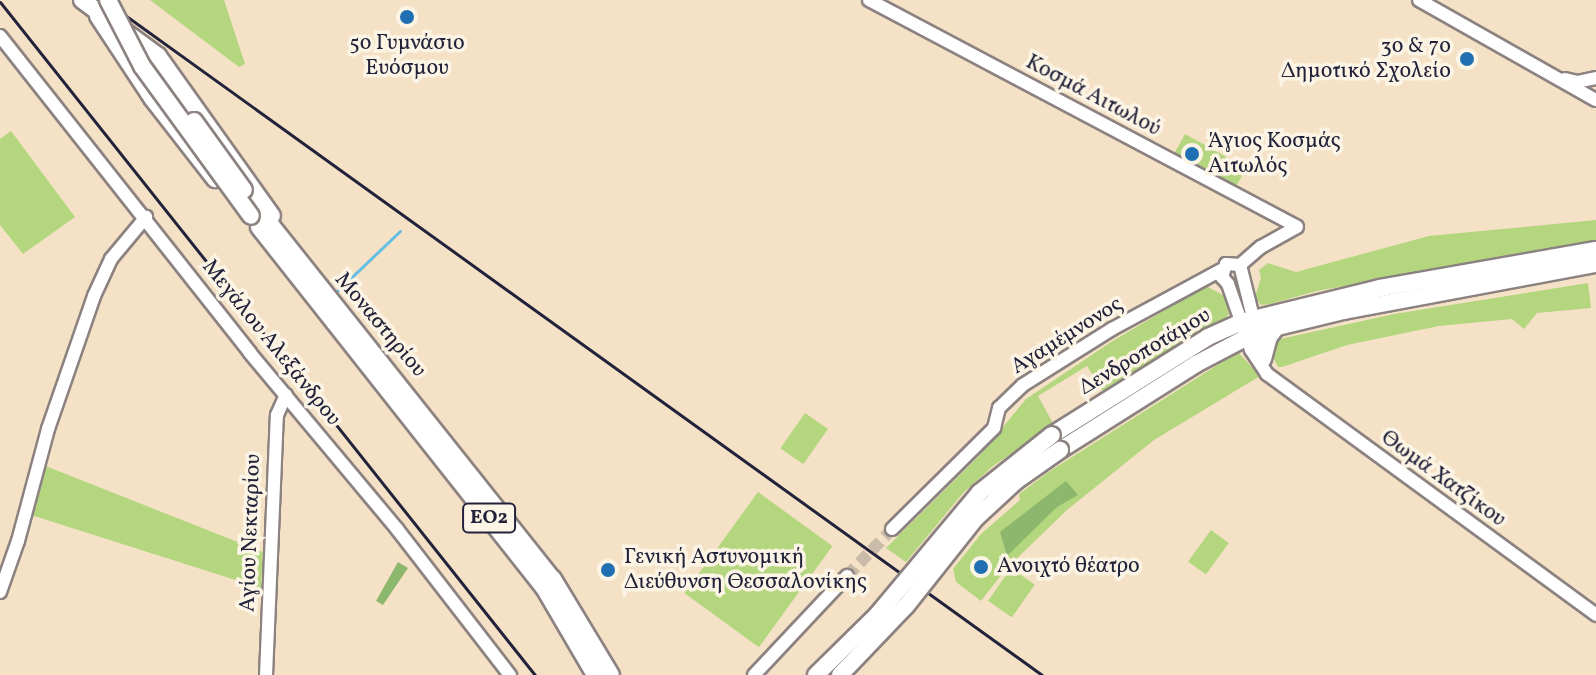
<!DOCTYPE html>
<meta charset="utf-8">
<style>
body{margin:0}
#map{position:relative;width:1596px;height:675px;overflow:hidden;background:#f5e2c6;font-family:Vollkorn,serif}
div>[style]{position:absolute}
.green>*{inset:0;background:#b3d67f;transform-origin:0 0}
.forest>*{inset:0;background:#8eb76e}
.stream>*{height:3px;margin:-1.5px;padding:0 1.5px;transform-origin:1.5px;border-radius:1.5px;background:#64bfe2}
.minor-tunnel>*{height:12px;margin-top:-6px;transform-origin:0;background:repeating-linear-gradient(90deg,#cbbcaa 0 12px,transparent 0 18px)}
.roads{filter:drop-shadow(2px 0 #8c8280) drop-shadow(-2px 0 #8c8280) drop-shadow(0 2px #8c8280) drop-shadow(0 -2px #8c8280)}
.minor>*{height:12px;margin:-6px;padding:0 6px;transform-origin:6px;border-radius:6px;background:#fff}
.major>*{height:16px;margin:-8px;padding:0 8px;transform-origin:8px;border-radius:8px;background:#fff}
.rail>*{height:3px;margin:-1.5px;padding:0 1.5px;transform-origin:1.5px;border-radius:1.5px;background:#22223b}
.bridges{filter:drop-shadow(2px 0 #8c8280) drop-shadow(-2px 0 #8c8280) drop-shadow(0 2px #8c8280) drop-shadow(0 -2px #8c8280)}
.major-bridge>*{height:16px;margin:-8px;padding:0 8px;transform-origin:8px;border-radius:8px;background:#fff}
.dots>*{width:22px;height:22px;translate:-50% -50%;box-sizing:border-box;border:4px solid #fcf5e5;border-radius:50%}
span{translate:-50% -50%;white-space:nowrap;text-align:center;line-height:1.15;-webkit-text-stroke:7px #fcf5e5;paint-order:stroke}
.shield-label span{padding:2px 6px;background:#fcf5e5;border:2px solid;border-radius:6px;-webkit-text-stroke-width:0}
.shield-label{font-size:20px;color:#22223b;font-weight:700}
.poi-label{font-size:22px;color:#22223b}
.right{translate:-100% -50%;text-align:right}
.left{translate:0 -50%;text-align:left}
.street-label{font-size:22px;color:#22223b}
</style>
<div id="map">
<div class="green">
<i style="clip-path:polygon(150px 0,224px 0,245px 64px,239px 67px)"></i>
<i style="clip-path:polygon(11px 131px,75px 217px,23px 254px,0 225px,0 139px)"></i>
<i style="left:1185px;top:134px;width:70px;height:30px;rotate:29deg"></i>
<i style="clip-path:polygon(1596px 220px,1596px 242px,1317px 291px,1270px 304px,1261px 305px,1255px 297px,1261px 278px,1259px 270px,1268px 263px,1296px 272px,1429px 236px)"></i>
<i style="clip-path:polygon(1588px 283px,1591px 308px,1537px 313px,1524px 329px,1512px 319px,1439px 326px,1347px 345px,1282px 367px,1278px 367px,1272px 355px,1275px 343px,1280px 339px,1394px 314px)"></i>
<i style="clip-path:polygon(1206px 286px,1225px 296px,1229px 314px,1219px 324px,1104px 393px,1087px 366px,1038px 396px,1054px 425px,993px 466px,963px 493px,906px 562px,886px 548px,978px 457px,1026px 399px,1111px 342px)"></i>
<i style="clip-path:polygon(1238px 352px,1260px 376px,1154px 440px,1067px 510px,1006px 569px,981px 601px,956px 582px,953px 569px,981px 534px,1020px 500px,1019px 494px,1050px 471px)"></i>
<i style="left:805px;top:413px;width:28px;height:43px;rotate:35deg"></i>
<i style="clip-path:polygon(43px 465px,263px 552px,261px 588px,31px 515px)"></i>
<i style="left:758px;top:492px;width:92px;height:125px;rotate:36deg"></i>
<i style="left:1211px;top:530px;width:22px;height:39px;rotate:36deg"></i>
<i style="left:1011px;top:568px;width:29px;height:40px;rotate:35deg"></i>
</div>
<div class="forest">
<i style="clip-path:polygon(1066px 481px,1078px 495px,1057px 507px,1007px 556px,1000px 532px)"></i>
<i style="clip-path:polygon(398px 562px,408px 568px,383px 605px,376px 601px)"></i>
</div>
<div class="stream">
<i style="left:337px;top:291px;width:87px;rotate:-43.6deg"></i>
</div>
<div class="minor-tunnel">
<i style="left:847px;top:576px;width:65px;rotate:-46.2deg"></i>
</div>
<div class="roads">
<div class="minor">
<i style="left:869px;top:0;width:484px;rotate:27.9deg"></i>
<i style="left:1419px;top:0;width:203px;rotate:29.5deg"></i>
<i style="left:0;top:36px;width:404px;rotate:51.7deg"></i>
<i style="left:250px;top:353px;width:229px;rotate:50.1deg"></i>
<i style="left:397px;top:529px;width:185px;rotate:52.3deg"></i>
<i style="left:1565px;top:79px;width:12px;rotate:14deg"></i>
<i style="left:1577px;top:82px;width:19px;rotate:-12deg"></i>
<i style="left:1240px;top:265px;width:14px;rotate:-176deg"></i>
<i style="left:1226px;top:264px;width:14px;rotate:107deg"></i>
<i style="left:1222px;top:277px;width:9px;rotate:49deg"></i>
<i style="left:1228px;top:284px;width:70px;rotate:70.8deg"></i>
<i style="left:1251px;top:350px;width:29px;rotate:56deg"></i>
<i style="left:1267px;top:374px;width:408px;rotate:36.2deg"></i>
<i style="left:1240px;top:265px;width:95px;rotate:76deg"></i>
<i style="left:1240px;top:265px;width:28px;rotate:-41deg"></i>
<i style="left:1261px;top:247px;width:41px;rotate:-29.1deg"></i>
<i style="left:892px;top:529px;width:144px;rotate:-44.7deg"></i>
<i style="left:994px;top:428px;width:21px;rotate:-76deg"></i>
<i style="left:999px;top:408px;width:33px;rotate:-44deg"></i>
<i style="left:1023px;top:385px;width:105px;rotate:-32.2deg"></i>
<i style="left:1112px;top:329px;width:124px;rotate:-28.4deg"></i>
<i style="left:0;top:592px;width:54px;rotate:-70.6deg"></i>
<i style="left:18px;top:541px;width:116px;rotate:-75deg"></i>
<i style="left:48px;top:429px;width:141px;rotate:-70.9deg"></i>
<i style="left:94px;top:296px;width:41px;rotate:-65.3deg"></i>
<i style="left:111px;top:259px;width:55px;rotate:-50.2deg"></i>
<i style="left:266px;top:675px;width:260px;rotate:-87.6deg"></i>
<i style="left:277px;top:415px;width:22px;rotate:-66deg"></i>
<i style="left:754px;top:675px;width:136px;rotate:-46.8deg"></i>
</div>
<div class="major">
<i style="left:82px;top:0;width:94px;rotate:36.4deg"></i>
<i style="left:158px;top:56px;width:196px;rotate:54.5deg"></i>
<i style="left:98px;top:16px;width:98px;rotate:56.6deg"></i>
<i style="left:152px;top:98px;width:103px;rotate:52.1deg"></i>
<i style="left:259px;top:210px;width:472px;rotate:51.5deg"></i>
<i style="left:553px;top:579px;width:112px;rotate:58.9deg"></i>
<i style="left:259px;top:227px;width:458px;rotate:51.7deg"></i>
<i style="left:543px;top:586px;width:103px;rotate:59.7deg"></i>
<i style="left:1263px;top:359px;width:23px;rotate:-75deg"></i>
<i style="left:1269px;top:337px;width:15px;rotate:-53deg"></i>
<i style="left:1052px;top:435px;width:184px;rotate:-32.1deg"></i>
<i style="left:1208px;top:337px;width:36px;rotate:-24deg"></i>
<i style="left:1241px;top:322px;width:143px;rotate:-13.7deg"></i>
<i style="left:1380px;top:288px;width:219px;rotate:-10deg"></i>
<i style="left:1060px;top:450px;width:161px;rotate:-32.3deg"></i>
<i style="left:1196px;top:364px;width:69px;rotate:-27.7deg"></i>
<i style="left:1257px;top:332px;width:89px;rotate:-13.6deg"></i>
<i style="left:1344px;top:311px;width:256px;rotate:-10.6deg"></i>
</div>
</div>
<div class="rail">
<i style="left:104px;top:0;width:1156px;rotate:35.74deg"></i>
<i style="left:0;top:2px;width:860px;rotate:51.52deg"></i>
</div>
<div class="bridges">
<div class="major-bridge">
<i style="left:108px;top:0;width:74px;rotate:62.7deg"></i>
<i style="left:142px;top:66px;width:185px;rotate:54deg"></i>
<i style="left:194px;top:121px;width:85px;rotate:54.1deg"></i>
<i style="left:816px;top:675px;width:87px;rotate:-44.5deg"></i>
<i style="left:878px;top:614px;width:158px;rotate:-50.1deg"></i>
<i style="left:979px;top:493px;width:93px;rotate:-38.5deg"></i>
<i style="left:840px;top:675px;width:95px;rotate:-46.3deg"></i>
<i style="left:906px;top:606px;width:111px;rotate:-51.6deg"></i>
<i style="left:975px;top:519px;width:56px;rotate:-42.8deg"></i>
<i style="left:1016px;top:481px;width:54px;rotate:-35.2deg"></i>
</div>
</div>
<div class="dots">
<i style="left:407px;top:17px;background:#1f6fb2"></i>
<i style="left:1467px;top:59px;background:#1f6fb2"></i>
<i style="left:1192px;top:154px;background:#1f6fb2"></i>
<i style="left:981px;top:567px;background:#1f6fb2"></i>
<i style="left:608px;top:570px;background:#1f6fb2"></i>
</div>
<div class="shield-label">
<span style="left:489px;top:518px">ΕΟ2</span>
</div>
<div class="poi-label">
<span style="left:407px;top:56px">5ο Γυμνάσιο<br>Ευόσμου</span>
<span class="right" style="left:1451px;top:59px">3ο &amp; 7ο<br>Δημοτικό Σχολείο</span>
<span class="left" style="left:1208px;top:154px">Άγιος Κοσμάς<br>Αιτωλός</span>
<span class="left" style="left:624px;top:570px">Γενική Αστυνομική<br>Διεύθυνση Θεσσαλονίκης</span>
<span class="left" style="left:997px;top:567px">Ανοιχτό θέατρο</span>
</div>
<div class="street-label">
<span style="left:1093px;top:96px;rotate:28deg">Κοσμά Αιτωλού</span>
<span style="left:380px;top:325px;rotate:50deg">Μοναστηρίου</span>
<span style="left:1067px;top:336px;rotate:-32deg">Αγαμέμνονος</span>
<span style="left:271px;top:343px;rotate:51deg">Μεγάλου Αλεξάνδρου</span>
<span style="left:1145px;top:352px;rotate:-31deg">Δενδροποτάμου</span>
<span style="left:1443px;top:479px;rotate:36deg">Θωμά Χατζίκου</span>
<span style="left:251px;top:533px;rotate:-88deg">Αγίου Νεκταρίου</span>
</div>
</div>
